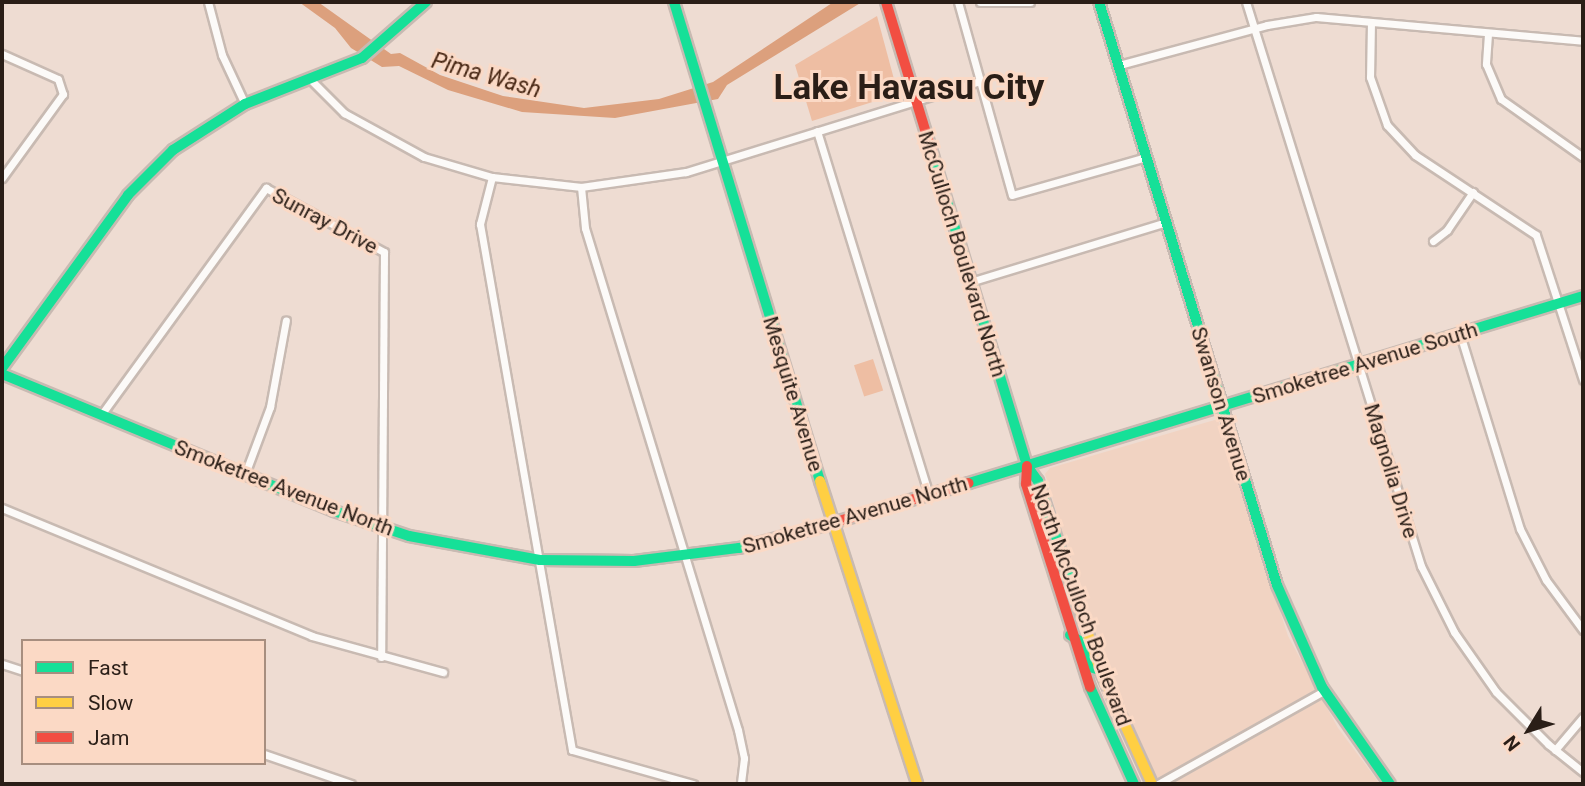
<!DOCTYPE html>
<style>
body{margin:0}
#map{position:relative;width:1585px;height:786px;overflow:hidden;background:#eedcd2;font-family:Roboto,sans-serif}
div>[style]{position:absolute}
.built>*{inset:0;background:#f1d3c2}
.green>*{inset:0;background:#eebea3;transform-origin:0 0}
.water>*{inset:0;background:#dca07d}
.roads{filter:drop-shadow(2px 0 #c8bab2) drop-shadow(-2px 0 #c8bab2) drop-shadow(0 2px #c8bab2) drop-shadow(0 -2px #c8bab2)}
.street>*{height:7px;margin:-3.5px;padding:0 3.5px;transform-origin:3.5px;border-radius:3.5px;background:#fcfaf8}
.fast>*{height:10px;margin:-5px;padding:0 5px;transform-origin:5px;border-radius:5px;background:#16e098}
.slow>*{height:10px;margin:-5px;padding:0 5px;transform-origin:5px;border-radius:5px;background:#ffcf43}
.jam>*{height:10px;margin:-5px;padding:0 5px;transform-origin:5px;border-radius:5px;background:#f24e42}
span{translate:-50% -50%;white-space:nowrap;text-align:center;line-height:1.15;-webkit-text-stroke:6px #fbd9c5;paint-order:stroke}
.street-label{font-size:21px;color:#2a1e17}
.water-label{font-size:23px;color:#492815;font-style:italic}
.town-label{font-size:35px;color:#2a1e17;font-weight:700}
.frame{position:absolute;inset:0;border:4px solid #2a1e17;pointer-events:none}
.legend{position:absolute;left:21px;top:639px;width:245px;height:126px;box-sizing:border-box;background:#fbd9c5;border:2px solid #a78e7f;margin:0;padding:9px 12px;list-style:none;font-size:21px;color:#2a1e17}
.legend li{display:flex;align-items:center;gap:14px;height:35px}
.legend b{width:35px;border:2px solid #a78e7f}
.north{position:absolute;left:1494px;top:695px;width:70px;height:70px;-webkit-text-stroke:5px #fbd9c5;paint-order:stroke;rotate:232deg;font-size:19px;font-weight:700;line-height:28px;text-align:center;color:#2a1e17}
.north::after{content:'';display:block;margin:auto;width:24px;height:32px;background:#2a1e17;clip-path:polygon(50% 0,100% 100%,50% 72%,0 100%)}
</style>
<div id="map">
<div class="built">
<i style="clip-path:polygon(1218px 419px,1288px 636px,1338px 728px,1380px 784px,1157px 784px,1117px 702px,1088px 621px,1045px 474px,1050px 468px)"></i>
</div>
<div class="green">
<i style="clip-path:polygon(877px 16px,898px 94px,812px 121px,795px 65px)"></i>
<i style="left:873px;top:359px;width:33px;height:20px;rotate:72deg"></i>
</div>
<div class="water">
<i style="clip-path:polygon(299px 2px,318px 2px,391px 54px,400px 53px,440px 75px,503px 96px,584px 108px,659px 99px,713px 82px,832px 3px,862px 2px,727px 85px,718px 99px,615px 118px,522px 112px,448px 90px,399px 66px,382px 67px,351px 48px,335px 28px)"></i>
</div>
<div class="roads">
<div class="street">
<i style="left:208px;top:2px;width:55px;rotate:75.2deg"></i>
<i style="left:222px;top:55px;width:54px;rotate:64.9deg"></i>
<i style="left:958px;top:2px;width:200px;rotate:74.4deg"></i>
<i style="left:1012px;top:195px;width:139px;rotate:-15.8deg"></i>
<i style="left:980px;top:2px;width:50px"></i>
<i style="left:1246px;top:2px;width:591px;rotate:72.76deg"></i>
<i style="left:1421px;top:566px;width:74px;rotate:63.4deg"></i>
<i style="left:1454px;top:632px;width:73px;rotate:55deg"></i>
<i style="left:1496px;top:692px;width:74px;rotate:45deg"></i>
<i style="left:1548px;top:744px;width:45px;rotate:38.7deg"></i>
<i style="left:1371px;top:22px;width:55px;rotate:91deg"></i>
<i style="left:1370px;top:77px;width:51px;rotate:70.5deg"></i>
<i style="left:1387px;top:125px;width:41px;rotate:47deg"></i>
<i style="left:1415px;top:155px;width:145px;rotate:33.5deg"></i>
<i style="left:1536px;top:235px;width:152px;rotate:72deg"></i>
<i style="left:1488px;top:34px;width:30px;rotate:94deg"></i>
<i style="left:1486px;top:64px;width:38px;rotate:67deg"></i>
<i style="left:1501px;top:99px;width:100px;rotate:35.3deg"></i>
<i style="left:2px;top:54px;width:61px;rotate:24.1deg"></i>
<i style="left:58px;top:79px;width:16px;rotate:72deg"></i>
<i style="left:63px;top:94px;width:104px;rotate:126deg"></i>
<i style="left:1119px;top:65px;width:153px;rotate:-15.1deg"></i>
<i style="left:1267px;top:25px;width:50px;rotate:-9.3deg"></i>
<i style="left:1316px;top:17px;width:268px;rotate:5.1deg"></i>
<i style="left:311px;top:80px;width:47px;rotate:45deg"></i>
<i style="left:344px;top:113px;width:91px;rotate:28.8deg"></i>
<i style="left:424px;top:157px;width:71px;rotate:16.4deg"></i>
<i style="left:492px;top:177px;width:90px;rotate:6.4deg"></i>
<i style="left:581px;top:187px;width:106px;rotate:-8.1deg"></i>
<i style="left:686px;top:172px;width:308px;rotate:-17.2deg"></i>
<i style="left:817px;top:131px;width:381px;rotate:72.9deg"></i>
<i style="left:492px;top:177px;width:49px;rotate:104.3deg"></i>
<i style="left:480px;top:224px;width:534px;rotate:80.08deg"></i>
<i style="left:572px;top:750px;width:126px;rotate:15.7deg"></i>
<i style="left:581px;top:187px;width:41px;rotate:84.4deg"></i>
<i style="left:585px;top:228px;width:525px;rotate:73.05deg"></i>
<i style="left:738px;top:730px;width:29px;rotate:78deg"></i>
<i style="left:744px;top:758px;width:26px;rotate:97deg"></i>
<i style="left:1433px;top:241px;width:18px;rotate:-38deg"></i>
<i style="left:1447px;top:230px;width:46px;rotate:-55.6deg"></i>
<i style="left:970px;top:282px;width:205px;rotate:-17deg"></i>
<i style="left:1460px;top:334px;width:204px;rotate:72.9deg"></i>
<i style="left:1520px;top:529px;width:57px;rotate:63deg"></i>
<i style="left:1546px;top:580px;width:62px;rotate:53.5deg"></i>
<i style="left:101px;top:415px;width:281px;rotate:-54deg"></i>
<i style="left:266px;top:188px;width:134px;rotate:28.5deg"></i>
<i style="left:384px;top:252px;width:405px;rotate:90.4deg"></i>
<i style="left:245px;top:474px;width:72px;rotate:-69.5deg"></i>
<i style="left:270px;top:407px;width:88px;rotate:-79.6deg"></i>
<i style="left:2px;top:508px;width:335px;rotate:22.4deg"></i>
<i style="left:312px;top:636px;width:136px;rotate:15.4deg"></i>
<i style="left:2px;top:664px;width:22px;rotate:18deg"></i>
<i style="left:1555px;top:750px;width:43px;rotate:-49.7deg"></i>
<i style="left:264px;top:754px;width:92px;rotate:19deg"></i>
<i style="left:1158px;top:784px;width:190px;rotate:-29.3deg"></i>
</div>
<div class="fast">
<i style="left:674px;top:2px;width:501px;rotate:73.05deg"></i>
<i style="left:1099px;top:2px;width:610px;rotate:73.02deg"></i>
<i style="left:1277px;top:585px;width:111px;rotate:66.2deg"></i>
<i style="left:1322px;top:687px;width:118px;rotate:55deg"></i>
<i style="left:933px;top:156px;width:324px;rotate:73.1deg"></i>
<i style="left:1027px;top:466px;width:19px;rotate:54deg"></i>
<i style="left:1038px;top:481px;width:129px;rotate:72deg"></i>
<i style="left:2px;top:368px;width:214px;rotate:-53.9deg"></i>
<i style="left:128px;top:195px;width:64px;rotate:-45deg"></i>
<i style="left:173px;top:150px;width:85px;rotate:-32.6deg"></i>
<i style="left:245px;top:104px;width:126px;rotate:-21.5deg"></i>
<i style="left:362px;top:58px;width:85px;rotate:-41.2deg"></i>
<i style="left:2px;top:374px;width:359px;rotate:22.4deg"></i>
<i style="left:334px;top:511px;width:79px;rotate:18.4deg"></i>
<i style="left:409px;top:536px;width:133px;rotate:10.4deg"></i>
<i style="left:540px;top:560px;width:94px;rotate:0.6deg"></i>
<i style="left:634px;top:561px;width:106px;rotate:-7.1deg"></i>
<i style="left:739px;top:548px;width:79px;rotate:-14.7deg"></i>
<i style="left:969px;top:483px;width:642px;rotate:-16.94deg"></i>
<i style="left:1070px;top:635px;width:12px;rotate:31deg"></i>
<i style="left:1080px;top:641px;width:28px;rotate:69deg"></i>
<i style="left:1090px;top:667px;width:10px;rotate:17deg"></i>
<i style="left:1090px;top:687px;width:107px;rotate:65.6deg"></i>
</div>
<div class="slow">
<i style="left:820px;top:481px;width:318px;rotate:72.2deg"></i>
<i style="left:1078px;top:604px;width:70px;rotate:71.6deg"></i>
<i style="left:1100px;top:670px;width:125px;rotate:65.5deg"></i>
</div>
<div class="jam">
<i style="left:886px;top:2px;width:161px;rotate:73deg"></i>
<i style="left:1027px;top:466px;width:18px;rotate:93deg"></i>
<i style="left:1026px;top:484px;width:213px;rotate:72.5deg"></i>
<i style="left:815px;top:528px;width:160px;rotate:-16.3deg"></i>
</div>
</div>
<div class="street-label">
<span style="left:325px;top:221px;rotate:28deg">Sunray Drive</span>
<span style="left:962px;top:254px;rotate:73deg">McCulloch Boulevard North</span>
<span style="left:1365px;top:363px;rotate:-17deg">Smoketree Avenue South</span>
<span style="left:793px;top:394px;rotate:73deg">Mesquite Avenue</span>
<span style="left:1221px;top:404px;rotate:73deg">Swanson Avenue</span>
<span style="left:1391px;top:471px;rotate:73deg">Magnolia Drive</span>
<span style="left:284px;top:488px;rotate:21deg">Smoketree Avenue North</span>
<span style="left:855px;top:515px;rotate:-16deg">Smoketree Avenue North</span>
<span style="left:1081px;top:605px;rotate:70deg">North McCulloch Boulevard</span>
</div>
<div class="water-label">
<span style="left:486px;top:76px;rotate:16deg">Pima Wash</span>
</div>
<div class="town-label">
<span style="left:909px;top:88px">Lake Havasu City</span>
</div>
<div class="frame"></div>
<ul class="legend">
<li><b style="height:9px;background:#16e098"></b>Fast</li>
<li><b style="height:9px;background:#ffcf43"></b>Slow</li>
<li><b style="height:9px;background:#f24e42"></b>Jam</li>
</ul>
<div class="north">N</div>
</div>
